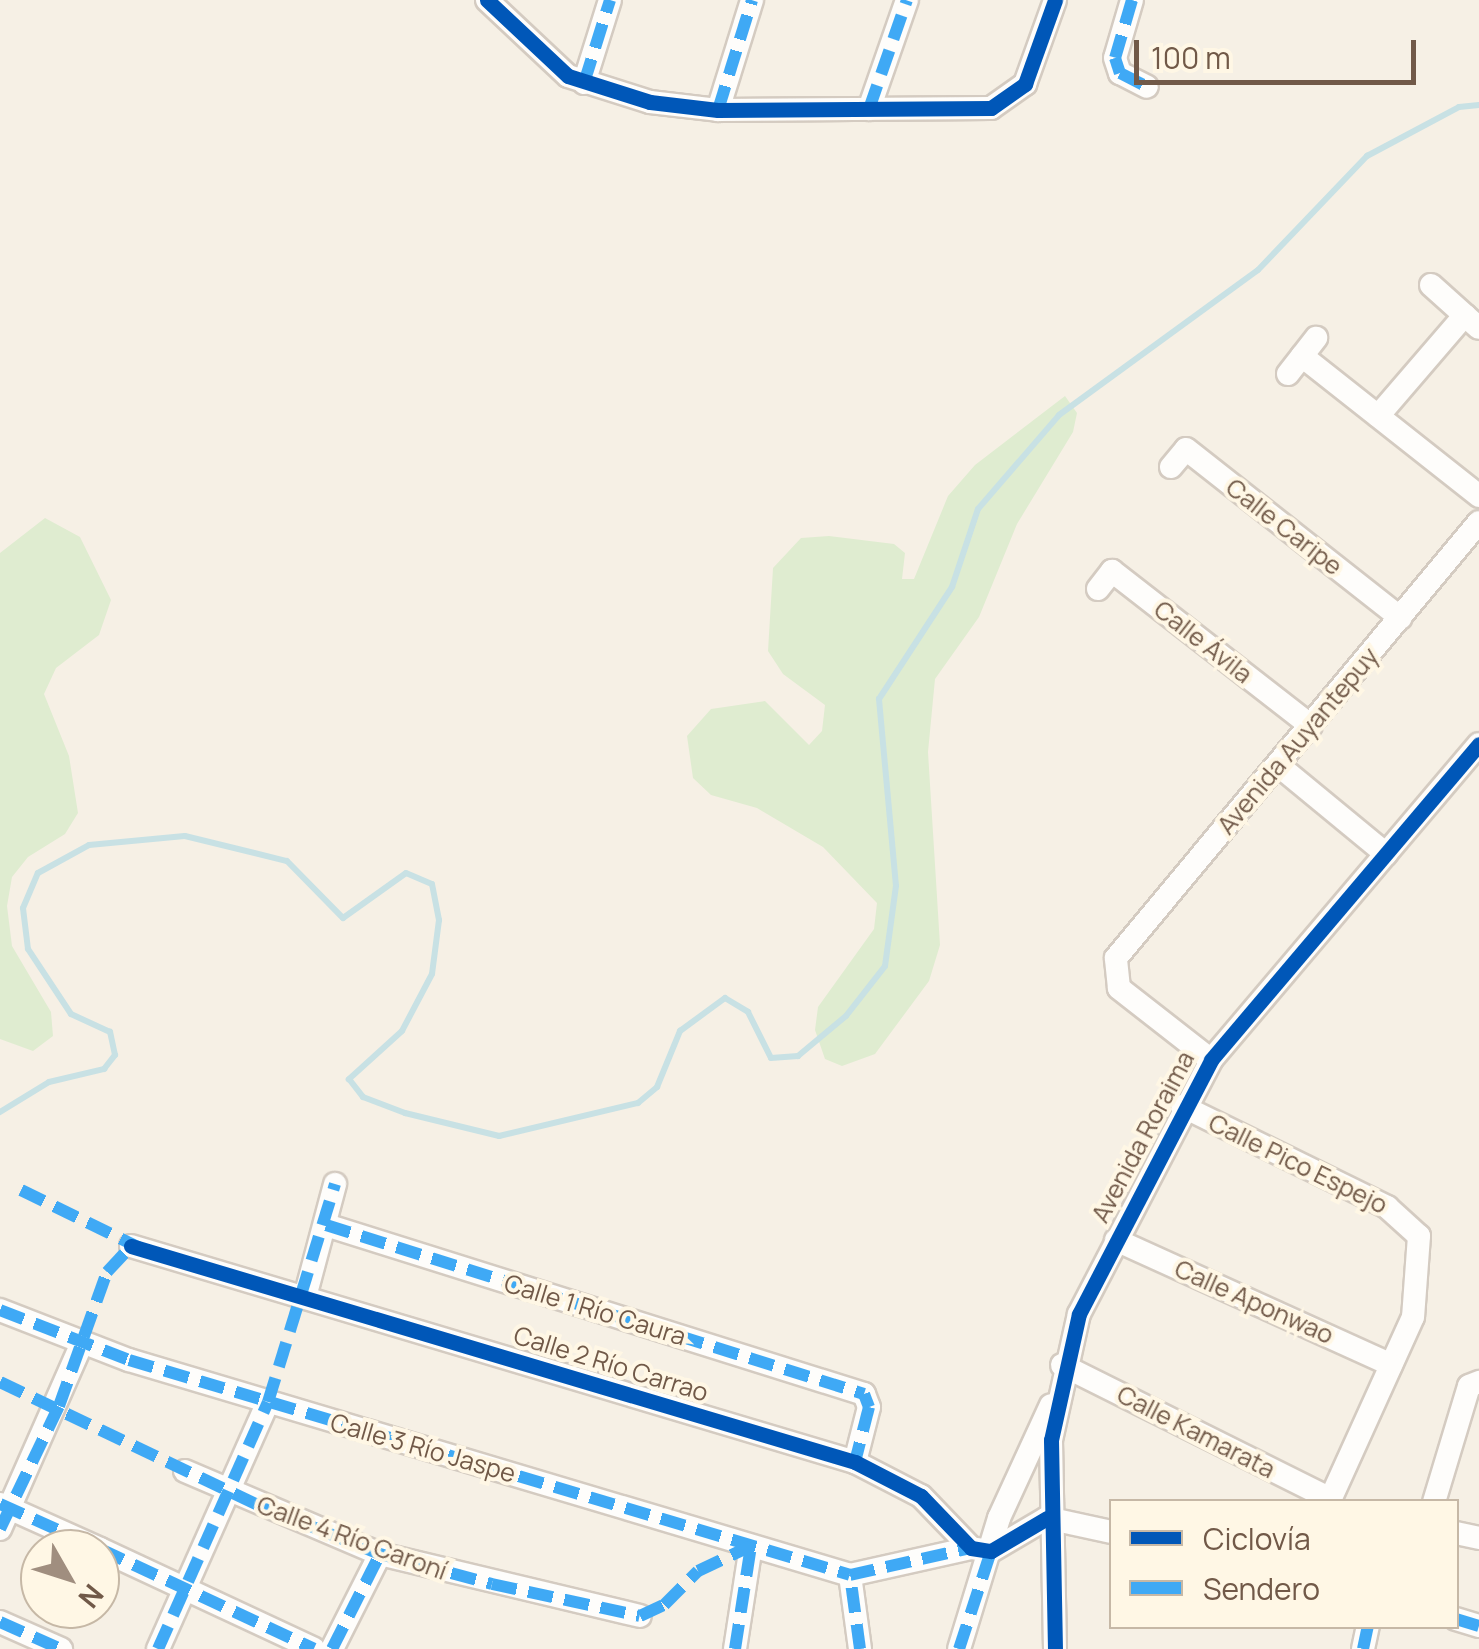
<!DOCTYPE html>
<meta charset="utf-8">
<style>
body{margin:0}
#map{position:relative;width:1479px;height:1649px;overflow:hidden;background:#f6f0e5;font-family:Manrope,sans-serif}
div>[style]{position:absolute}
.green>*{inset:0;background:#dfecd0}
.stream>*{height:6px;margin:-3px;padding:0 3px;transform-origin:3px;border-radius:3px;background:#c8e1e4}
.roads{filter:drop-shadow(2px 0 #d4cbc1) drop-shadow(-2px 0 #d4cbc1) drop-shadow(0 2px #d4cbc1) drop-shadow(0 -2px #d4cbc1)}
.minor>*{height:22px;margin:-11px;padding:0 11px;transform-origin:11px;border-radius:11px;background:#fefdfb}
.quiet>*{height:12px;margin-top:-6px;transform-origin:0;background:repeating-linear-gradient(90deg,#3fa9f5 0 25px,transparent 0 37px)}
.cycleway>*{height:15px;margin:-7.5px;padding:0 7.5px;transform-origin:7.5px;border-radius:7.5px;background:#0057b8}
span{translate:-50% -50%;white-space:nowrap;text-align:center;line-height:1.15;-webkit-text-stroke:8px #fff7e5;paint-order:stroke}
.street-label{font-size:25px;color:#715948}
.legend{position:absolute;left:1109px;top:1499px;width:350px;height:130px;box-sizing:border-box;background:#fff7e5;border:2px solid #c6b8a6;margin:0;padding:12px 18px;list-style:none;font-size:30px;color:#715948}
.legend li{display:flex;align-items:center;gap:20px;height:50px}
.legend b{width:50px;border:2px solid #c6b8a6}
.north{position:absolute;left:20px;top:1529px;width:100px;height:100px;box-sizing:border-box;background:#fff7e5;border:2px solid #c6b8a6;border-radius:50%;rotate:129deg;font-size:28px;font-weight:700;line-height:40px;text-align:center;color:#715948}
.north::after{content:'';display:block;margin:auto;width:35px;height:45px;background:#a08e7f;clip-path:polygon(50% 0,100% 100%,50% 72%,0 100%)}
.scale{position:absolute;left:1134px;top:40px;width:282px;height:45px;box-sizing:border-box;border:5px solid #715948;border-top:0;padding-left:12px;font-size:30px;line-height:35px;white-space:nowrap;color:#715948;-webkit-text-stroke:8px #fff7e5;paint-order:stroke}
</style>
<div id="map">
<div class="green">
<i style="clip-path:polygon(1065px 396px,1077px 413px,1073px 432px,1017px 524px,979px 617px,935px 679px,928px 752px,940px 945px,929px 981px,875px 1054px,842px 1066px,825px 1059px,815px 1030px,818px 1007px,874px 929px,877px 903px,823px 847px,757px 808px,711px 795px,693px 778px,687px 736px,711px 709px,765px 701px,809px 745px,822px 731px,825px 705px,783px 674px,768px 651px,773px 568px,801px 538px,829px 536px,894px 544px,905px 553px,902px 579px,914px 579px,948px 496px,975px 465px)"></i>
<i style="clip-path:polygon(45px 518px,80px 537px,111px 600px,99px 635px,56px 668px,44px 694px,69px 756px,78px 813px,65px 834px,28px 857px,12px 877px,7px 906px,12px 946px,51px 1012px,53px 1036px,33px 1051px,0 1039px,0 553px)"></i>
</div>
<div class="stream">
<i style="left:0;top:1112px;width:57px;rotate:-31.5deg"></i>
<i style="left:49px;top:1082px;width:57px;rotate:-13.3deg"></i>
<i style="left:104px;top:1069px;width:18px;rotate:-52deg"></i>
<i style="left:115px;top:1055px;width:24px;rotate:-102deg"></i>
<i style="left:110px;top:1032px;width:43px;rotate:-155.2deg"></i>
<i style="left:71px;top:1014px;width:78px;rotate:-123.5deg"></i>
<i style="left:28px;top:949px;width:41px;rotate:-97deg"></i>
<i style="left:23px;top:908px;width:38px;rotate:-67deg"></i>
<i style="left:38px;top:873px;width:58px;rotate:-28.8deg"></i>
<i style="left:89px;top:845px;width:96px;rotate:-5.4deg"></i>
<i style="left:185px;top:836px;width:105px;rotate:13.8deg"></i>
<i style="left:287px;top:861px;width:80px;rotate:45.5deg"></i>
<i style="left:343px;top:918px;width:77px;rotate:-35.5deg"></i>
<i style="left:406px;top:873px;width:28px;rotate:23deg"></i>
<i style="left:432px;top:884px;width:37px;rotate:79deg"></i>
<i style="left:439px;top:920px;width:54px;rotate:97.4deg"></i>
<i style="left:432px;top:974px;width:64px;rotate:117.8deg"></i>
<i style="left:402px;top:1031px;width:72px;rotate:137.8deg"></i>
<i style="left:349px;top:1079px;width:23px;rotate:52deg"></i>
<i style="left:363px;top:1097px;width:45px;rotate:20.9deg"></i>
<i style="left:405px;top:1113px;width:97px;rotate:13.7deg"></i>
<i style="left:499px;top:1136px;width:143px;rotate:-13.4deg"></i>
<i style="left:638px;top:1103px;width:25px;rotate:-40deg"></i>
<i style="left:657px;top:1087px;width:61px;rotate:-67.7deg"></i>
<i style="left:680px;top:1031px;width:56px;rotate:-36.3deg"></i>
<i style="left:725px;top:998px;width:27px;rotate:31deg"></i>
<i style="left:748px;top:1012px;width:51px;rotate:63.4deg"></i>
<i style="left:771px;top:1058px;width:27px;rotate:-4deg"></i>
<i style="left:798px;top:1056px;width:62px;rotate:-39.8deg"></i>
<i style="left:846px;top:1016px;width:63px;rotate:-52deg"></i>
<i style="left:885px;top:966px;width:81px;rotate:-82.2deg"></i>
<i style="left:896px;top:886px;width:188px;rotate:-95.2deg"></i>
<i style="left:879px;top:699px;width:134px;rotate:-56.9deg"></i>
<i style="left:952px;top:587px;width:82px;rotate:-71.6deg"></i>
<i style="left:978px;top:509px;width:124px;rotate:-49.2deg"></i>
<i style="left:1059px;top:415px;width:246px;rotate:-36.1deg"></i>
<i style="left:1258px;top:270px;width:158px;rotate:-46.3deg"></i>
<i style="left:1367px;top:156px;width:104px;rotate:-28deg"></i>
<i style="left:1459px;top:107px;width:20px;rotate:-6deg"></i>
</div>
<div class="roads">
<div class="minor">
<i style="left:487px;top:0;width:111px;rotate:43.2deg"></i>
<i style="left:568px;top:76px;width:86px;rotate:17.6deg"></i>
<i style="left:650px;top:102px;width:68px;rotate:6.7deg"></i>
<i style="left:718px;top:110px;width:273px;rotate:-0.4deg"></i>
<i style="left:991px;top:108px;width:42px;rotate:-35.2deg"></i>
<i style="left:1025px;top:84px;width:89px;rotate:-70.3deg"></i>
<i style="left:1132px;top:0;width:60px;rotate:106.3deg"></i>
<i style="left:1115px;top:58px;width:16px;rotate:72deg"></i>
<i style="left:1120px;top:73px;width:30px;rotate:27deg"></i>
<i style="left:584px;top:83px;width:87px;rotate:-72.6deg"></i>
<i style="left:869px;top:109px;width:115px;rotate:-70.8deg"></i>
<i style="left:718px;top:110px;width:115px;rotate:-72.8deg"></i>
<i style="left:1431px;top:285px;width:64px;rotate:41.9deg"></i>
<i style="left:1302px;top:356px;width:226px;rotate:38.3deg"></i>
<i style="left:1288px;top:374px;width:46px;rotate:-52.1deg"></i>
<i style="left:1378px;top:416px;width:133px;rotate:-49.3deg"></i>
<i style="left:1171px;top:467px;width:23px;rotate:-50deg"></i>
<i style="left:1186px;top:449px;width:273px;rotate:38.2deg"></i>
<i style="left:1098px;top:589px;width:23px;rotate:-52deg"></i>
<i style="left:1112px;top:571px;width:252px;rotate:37.9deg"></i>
<i style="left:1278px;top:765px;width:140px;rotate:39.5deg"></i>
<i style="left:1211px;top:1060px;width:117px;rotate:-142deg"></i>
<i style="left:1119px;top:988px;width:30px;rotate:-96deg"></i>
<i style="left:1116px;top:958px;width:567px;rotate:-50.22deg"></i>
<i style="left:1182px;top:1106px;width:229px;rotate:26.2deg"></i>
<i style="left:1387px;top:1207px;width:43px;rotate:42.2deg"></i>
<i style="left:1419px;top:1236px;width:81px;rotate:94.2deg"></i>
<i style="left:1413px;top:1317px;width:203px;rotate:114.4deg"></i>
<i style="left:326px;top:1225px;width:564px;rotate:17.44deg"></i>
<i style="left:864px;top:1394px;width:14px;rotate:69deg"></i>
<i style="left:869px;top:1407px;width:57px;rotate:104.3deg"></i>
<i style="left:1116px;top:1240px;width:302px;rotate:24.4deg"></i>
<i style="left:131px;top:1246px;width:756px;rotate:16.61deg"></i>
<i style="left:855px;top:1462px;width:74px;rotate:27.3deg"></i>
<i style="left:921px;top:1496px;width:72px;rotate:46.1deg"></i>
<i style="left:971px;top:1548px;width:20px;rotate:9deg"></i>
<i style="left:991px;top:1551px;width:65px;rotate:-30.5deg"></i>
<i style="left:305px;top:1297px;width:117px;rotate:-75.1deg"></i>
<i style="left:0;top:1310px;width:138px;rotate:21.2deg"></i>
<i style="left:129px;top:1360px;width:752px;rotate:16.6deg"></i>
<i style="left:1062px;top:1365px;width:301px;rotate:26.5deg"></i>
<i style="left:185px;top:1471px;width:212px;rotate:23.1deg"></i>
<i style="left:380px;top:1554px;width:267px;rotate:13.4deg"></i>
<i style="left:1434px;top:1502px;width:121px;rotate:-73.2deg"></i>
<i style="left:1469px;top:1386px;width:11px;rotate:-22deg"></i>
<i style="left:0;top:1504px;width:110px;rotate:24.2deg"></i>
<i style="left:1047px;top:1518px;width:66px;rotate:12.2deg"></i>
<i style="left:0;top:1529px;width:203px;rotate:-66.2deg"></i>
<i style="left:1456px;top:1533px;width:24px;rotate:12deg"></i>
<i style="left:100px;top:1549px;width:236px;rotate:25deg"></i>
<i style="left:1456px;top:1619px;width:24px;rotate:17deg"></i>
<i style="left:0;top:1622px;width:67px;rotate:23.9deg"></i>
<i style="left:158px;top:1649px;width:270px;rotate:-66deg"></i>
<i style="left:332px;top:1649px;width:106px;rotate:-63.2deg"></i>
<i style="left:735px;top:1649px;width:104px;rotate:-81.2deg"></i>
<i style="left:860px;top:1649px;width:75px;rotate:-97.7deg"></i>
<i style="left:850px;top:1575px;width:124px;rotate:-12.6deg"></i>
<i style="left:959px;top:1649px;width:137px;rotate:-73deg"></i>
<i style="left:999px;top:1518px;width:124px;rotate:-65.3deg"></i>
<i style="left:1055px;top:1649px;width:209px;rotate:-91.1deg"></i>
<i style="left:1051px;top:1440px;width:129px;rotate:-77.5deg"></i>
<i style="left:1079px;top:1314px;width:286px;rotate:-62.5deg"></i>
<i style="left:1211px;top:1060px;width:414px;rotate:-49.7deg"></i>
<i style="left:1363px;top:1649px;width:24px;rotate:-78deg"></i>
</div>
</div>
<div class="quiet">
<i style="left:1132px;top:0;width:60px;rotate:106.3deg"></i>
<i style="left:1115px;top:58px;width:16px;rotate:72deg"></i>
<i style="left:1120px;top:73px;width:30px;rotate:27deg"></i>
<i style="left:584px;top:83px;width:87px;rotate:-72.6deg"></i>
<i style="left:869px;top:109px;width:115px;rotate:-70.8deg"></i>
<i style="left:718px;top:110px;width:115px;rotate:-72.8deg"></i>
<i style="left:21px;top:1190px;width:132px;rotate:26deg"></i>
<i style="left:326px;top:1225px;width:564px;rotate:17.44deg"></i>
<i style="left:864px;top:1394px;width:14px;rotate:69deg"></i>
<i style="left:869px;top:1407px;width:57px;rotate:104.3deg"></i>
<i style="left:0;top:1310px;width:138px;rotate:21.2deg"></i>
<i style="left:129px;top:1360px;width:752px;rotate:16.6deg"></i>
<i style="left:0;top:1382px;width:286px;rotate:25.5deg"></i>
<i style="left:258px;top:1505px;width:131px;rotate:21.9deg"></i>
<i style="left:380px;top:1554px;width:116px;rotate:15deg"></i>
<i style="left:492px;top:1584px;width:151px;rotate:12.2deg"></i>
<i style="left:640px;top:1616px;width:26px;rotate:-25deg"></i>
<i style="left:664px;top:1605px;width:48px;rotate:-45deg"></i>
<i style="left:698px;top:1571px;width:59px;rotate:-25.3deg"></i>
<i style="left:0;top:1504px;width:110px;rotate:24.2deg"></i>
<i style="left:0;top:1529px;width:136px;rotate:-64.4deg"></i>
<i style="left:59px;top:1406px;width:142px;rotate:-70.3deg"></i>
<i style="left:107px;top:1272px;width:35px;rotate:-47deg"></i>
<i style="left:100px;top:1549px;width:236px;rotate:25deg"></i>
<i style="left:1456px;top:1619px;width:24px;rotate:17deg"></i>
<i style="left:0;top:1622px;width:67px;rotate:23.9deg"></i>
<i style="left:158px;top:1649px;width:270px;rotate:-66deg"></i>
<i style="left:268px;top:1402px;width:228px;rotate:-72.9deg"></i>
<i style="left:332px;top:1649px;width:106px;rotate:-63.2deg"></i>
<i style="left:735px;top:1649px;width:104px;rotate:-81.2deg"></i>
<i style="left:860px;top:1649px;width:75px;rotate:-97.7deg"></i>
<i style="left:850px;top:1575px;width:124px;rotate:-12.6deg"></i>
<i style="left:959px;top:1649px;width:103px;rotate:-71.9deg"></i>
<i style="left:1363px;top:1649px;width:24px;rotate:-78deg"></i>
</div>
<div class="cycleway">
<i style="left:487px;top:0;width:111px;rotate:43.2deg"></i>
<i style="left:568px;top:76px;width:86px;rotate:17.6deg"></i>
<i style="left:650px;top:102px;width:68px;rotate:6.7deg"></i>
<i style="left:718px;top:110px;width:273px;rotate:-0.4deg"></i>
<i style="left:991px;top:108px;width:42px;rotate:-35.2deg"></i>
<i style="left:1025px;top:84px;width:89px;rotate:-70.3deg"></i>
<i style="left:131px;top:1246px;width:756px;rotate:16.61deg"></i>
<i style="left:855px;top:1462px;width:74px;rotate:27.3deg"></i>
<i style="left:921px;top:1496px;width:72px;rotate:46.1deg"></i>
<i style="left:971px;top:1548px;width:20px;rotate:9deg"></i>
<i style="left:991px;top:1551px;width:65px;rotate:-30.5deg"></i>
<i style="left:1055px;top:1649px;width:209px;rotate:-91.1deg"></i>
<i style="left:1051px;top:1440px;width:129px;rotate:-77.5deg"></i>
<i style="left:1079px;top:1314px;width:286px;rotate:-62.5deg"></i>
<i style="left:1211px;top:1060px;width:414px;rotate:-49.7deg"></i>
</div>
<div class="street-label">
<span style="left:1284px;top:527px;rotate:38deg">Calle Caripe</span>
<span style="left:1203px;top:642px;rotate:38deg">Calle Ávila</span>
<span style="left:1298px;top:741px;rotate:-50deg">Avenida Auyantepuy</span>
<span style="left:1143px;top:1137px;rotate:-62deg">Avenida Roraima</span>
<span style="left:1298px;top:1164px;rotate:26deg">Calle Pico Espejo</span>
<span style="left:1254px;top:1302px;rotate:24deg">Calle Aponwao</span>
<span style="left:595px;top:1310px;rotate:17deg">Calle 1 Río Caura</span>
<span style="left:611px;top:1364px;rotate:17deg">Calle 2 Río Carrao</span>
<span style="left:1196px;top:1432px;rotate:27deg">Calle Kamarata</span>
<span style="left:423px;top:1448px;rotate:16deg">Calle 3 Río Jaspe</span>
<span style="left:352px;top:1538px;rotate:20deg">Calle 4 Río Caroní</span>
</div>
<ul class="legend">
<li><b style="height:12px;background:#0057b8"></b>Ciclovía</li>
<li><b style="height:12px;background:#3fa9f5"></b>Sendero</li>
</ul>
<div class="north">N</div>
<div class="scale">100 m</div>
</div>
